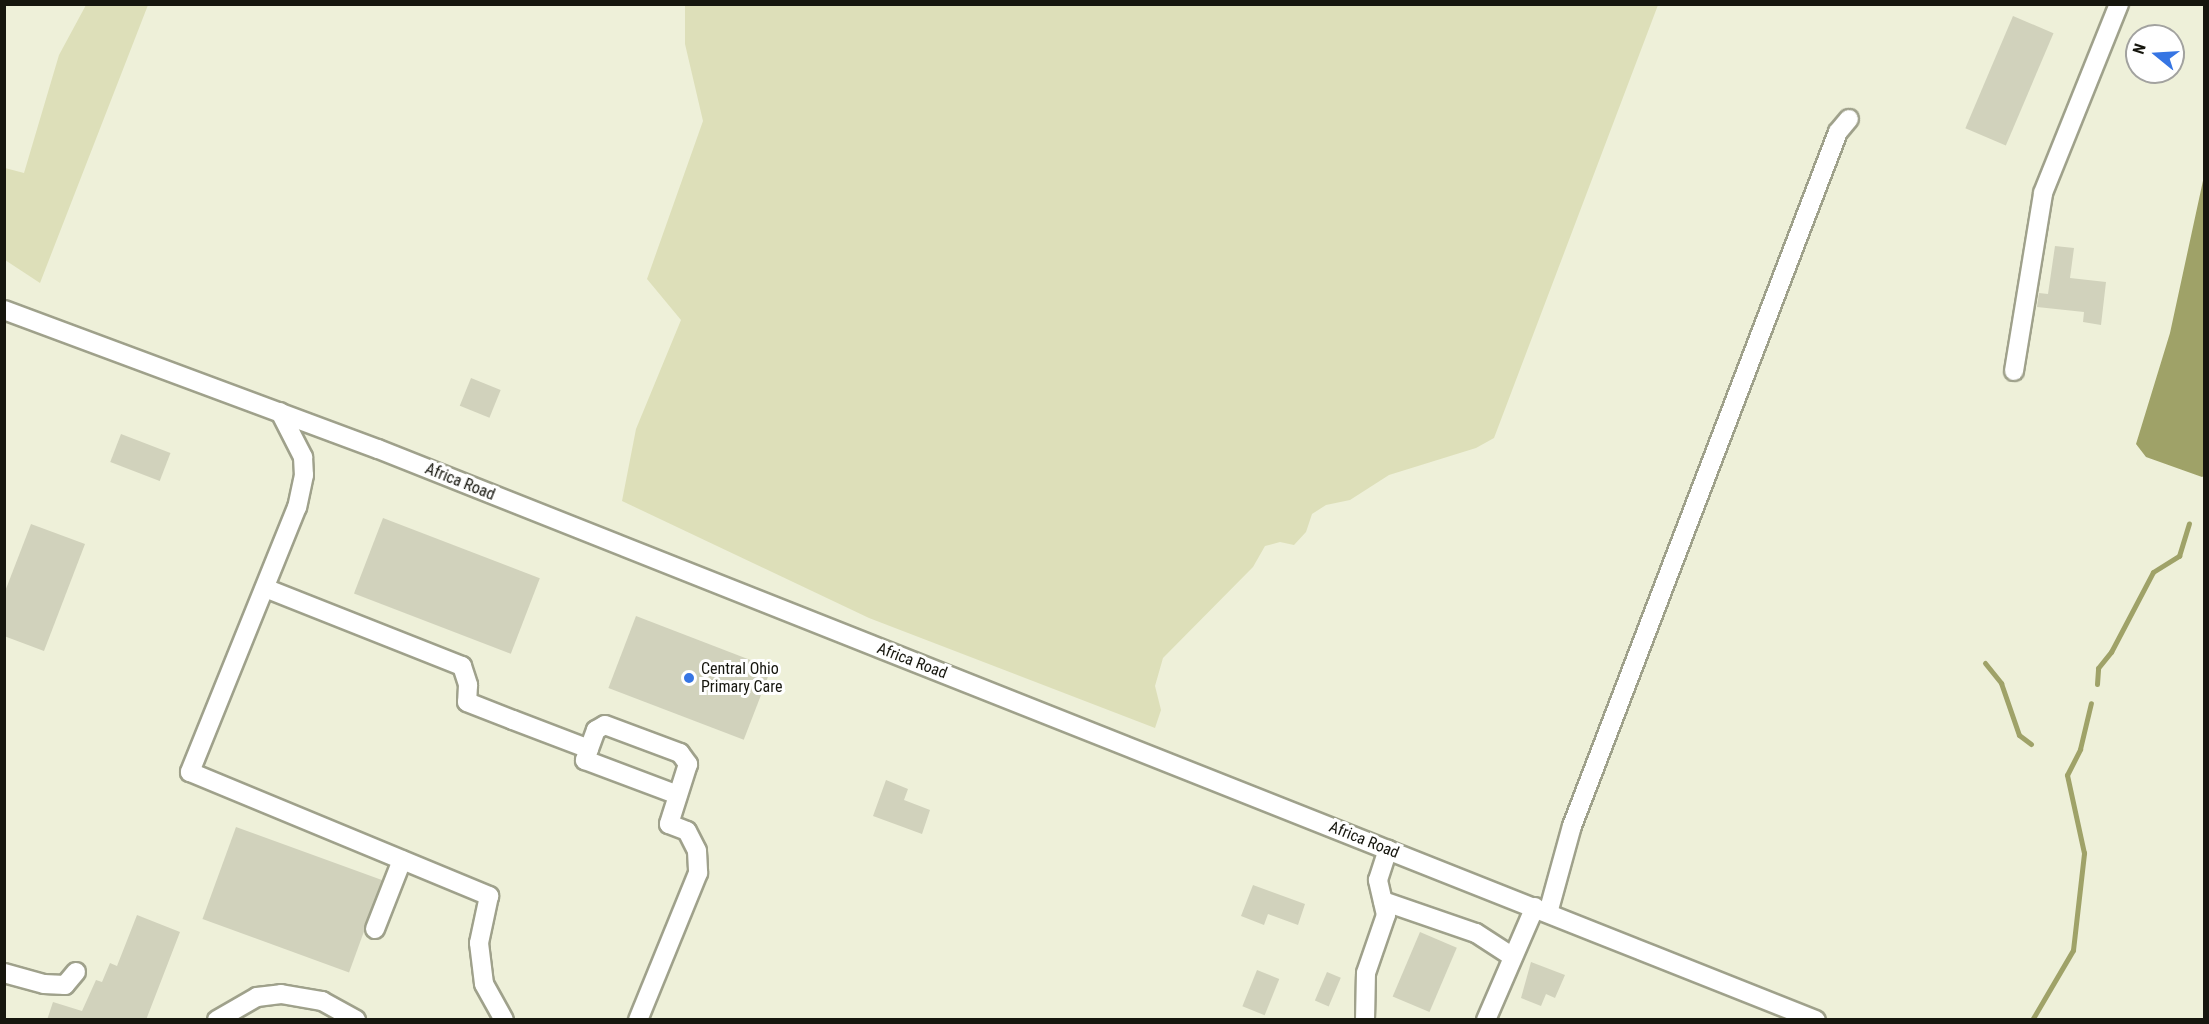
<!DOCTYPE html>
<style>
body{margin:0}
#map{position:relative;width:2209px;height:1024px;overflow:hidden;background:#eef0d9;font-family:"Roboto Condensed",sans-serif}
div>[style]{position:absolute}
.green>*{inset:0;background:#dddfb9}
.water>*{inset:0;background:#9fa268}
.stream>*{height:5px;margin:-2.5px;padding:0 2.5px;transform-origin:2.5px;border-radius:2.5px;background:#9fa268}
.building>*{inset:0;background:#d1d2bc;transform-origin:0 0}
.roads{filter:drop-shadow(2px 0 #9fa18b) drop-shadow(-2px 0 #9fa18b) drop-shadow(0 2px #9fa18b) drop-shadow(0 -2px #9fa18b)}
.minor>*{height:18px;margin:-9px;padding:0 9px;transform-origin:9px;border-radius:9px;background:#fff}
.dots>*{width:16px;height:16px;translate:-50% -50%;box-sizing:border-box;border:3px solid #fff;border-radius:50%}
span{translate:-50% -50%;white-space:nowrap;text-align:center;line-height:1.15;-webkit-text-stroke:6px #fff;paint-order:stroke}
.street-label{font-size:16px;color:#16160e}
.poi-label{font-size:16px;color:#16160e}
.left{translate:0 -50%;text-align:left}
.frame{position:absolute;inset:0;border:6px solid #16160e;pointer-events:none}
.north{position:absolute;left:2125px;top:24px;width:60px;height:60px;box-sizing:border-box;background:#fff;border:2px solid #a2a29f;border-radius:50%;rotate:288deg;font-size:16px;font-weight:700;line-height:24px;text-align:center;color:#16160e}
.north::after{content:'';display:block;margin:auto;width:21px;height:27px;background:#3675e3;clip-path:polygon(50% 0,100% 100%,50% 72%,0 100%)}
</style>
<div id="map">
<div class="green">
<i style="clip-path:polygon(86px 5px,148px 5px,40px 283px,5px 260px,5px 168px,24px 173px,59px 55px)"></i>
<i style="clip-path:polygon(685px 5px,685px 4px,1658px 5px,1494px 438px,1476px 448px,1389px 475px,1350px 500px,1326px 505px,1312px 514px,1306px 532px,1294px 545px,1280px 542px,1265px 546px,1253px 567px,1163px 658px,1155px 686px,1161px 710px,1155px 728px,869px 618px,622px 501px,636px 429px,681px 320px,647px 279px,703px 121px,685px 44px)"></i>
</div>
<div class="water">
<i style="clip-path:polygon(2204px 176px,2204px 476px,2202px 477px,2146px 457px,2136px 444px,2170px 333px)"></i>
</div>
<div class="stream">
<i style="left:1985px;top:663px;width:26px;rotate:51deg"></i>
<i style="left:2001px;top:683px;width:55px;rotate:70.9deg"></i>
<i style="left:2019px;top:735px;width:15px;rotate:37deg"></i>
<i style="left:2097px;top:684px;width:16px;rotate:-86deg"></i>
<i style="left:2098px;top:668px;width:21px;rotate:-51deg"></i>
<i style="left:2111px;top:652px;width:90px;rotate:-62.3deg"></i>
<i style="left:2153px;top:572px;width:31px;rotate:-32deg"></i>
<i style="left:2179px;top:556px;width:34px;rotate:-73deg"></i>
<i style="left:2032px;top:1020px;width:81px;rotate:-59.6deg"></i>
<i style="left:2073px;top:950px;width:98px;rotate:-83.5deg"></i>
<i style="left:2084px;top:853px;width:80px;rotate:-102.3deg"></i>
<i style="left:2067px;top:775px;width:29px;rotate:-63deg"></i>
<i style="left:2080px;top:749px;width:47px;rotate:-76.6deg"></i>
</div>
<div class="building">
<i style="left:2013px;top:16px;width:44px;height:122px;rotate:23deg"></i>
<i style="clip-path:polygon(2055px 246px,2074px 248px,2070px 278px,2106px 282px,2101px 325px,2083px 322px,2084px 312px,2037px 307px,2039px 293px,2048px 294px)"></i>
<i style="left:471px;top:378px;width:32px;height:30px;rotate:22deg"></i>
<i style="left:121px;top:434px;width:53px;height:30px;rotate:21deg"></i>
<i style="left:383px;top:518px;width:168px;height:81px;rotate:21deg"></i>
<i style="clip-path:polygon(31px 524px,85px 544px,44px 651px,4px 636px,4px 594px)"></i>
<i style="left:636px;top:616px;width:145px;height:77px;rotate:21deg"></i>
<i style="clip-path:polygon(886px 780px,908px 789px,904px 800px,930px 810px,922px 834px,873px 816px)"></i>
<i style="left:236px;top:827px;width:156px;height:98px;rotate:20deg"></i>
<i style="clip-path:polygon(1253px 885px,1305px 904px,1298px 925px,1268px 914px,1264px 925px,1241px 916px)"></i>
<i style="clip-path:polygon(137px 915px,180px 932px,146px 1020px,47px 1020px,53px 1002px,82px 1011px,96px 980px,102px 982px,110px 963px,117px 966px)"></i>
<i style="left:1420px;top:932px;width:40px;height:70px;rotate:23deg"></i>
<i style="clip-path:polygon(1531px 962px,1565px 975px,1555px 998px,1546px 994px,1541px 1006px,1521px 998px)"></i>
<i style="left:1257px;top:970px;width:24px;height:39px;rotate:22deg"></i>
<i style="left:1327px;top:972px;width:15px;height:31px;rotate:23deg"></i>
</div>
<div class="roads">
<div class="minor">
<i style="left:4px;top:310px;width:399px;rotate:20.4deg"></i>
<i style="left:378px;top:449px;width:1547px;rotate:21.66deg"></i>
<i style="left:2014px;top:371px;width:180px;rotate:-80.7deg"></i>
<i style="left:2043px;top:193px;width:204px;rotate:-68.1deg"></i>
<i style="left:280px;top:412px;width:51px;rotate:62.9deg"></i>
<i style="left:303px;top:457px;width:18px;rotate:87deg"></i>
<i style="left:304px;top:475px;width:33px;rotate:102deg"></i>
<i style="left:297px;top:507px;width:286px;rotate:112deg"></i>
<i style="left:190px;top:772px;width:324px;rotate:22.5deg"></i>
<i style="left:489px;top:896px;width:48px;rotate:102deg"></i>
<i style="left:479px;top:943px;width:41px;rotate:83deg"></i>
<i style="left:484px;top:984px;width:41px;rotate:60.9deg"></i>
<i style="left:265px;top:588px;width:212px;rotate:21.6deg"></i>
<i style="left:462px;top:666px;width:20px;rotate:72deg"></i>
<i style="left:468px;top:685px;width:17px;rotate:93deg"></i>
<i style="left:467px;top:702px;width:49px;rotate:21.4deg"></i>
<i style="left:513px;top:720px;width:81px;rotate:20.9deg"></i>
<i style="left:589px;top:749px;width:20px;rotate:-70deg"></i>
<i style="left:596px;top:730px;width:10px;rotate:-29deg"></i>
<i style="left:605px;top:725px;width:80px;rotate:20.5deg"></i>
<i style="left:680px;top:753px;width:14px;rotate:54deg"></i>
<i style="left:688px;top:764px;width:63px;rotate:107.6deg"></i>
<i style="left:669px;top:824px;width:19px;rotate:21deg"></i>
<i style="left:687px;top:831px;width:22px;rotate:63deg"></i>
<i style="left:697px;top:851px;width:22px;rotate:87deg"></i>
<i style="left:698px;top:873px;width:159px;rotate:112.2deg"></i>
<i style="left:589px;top:749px;width:12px;rotate:110deg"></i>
<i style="left:585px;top:760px;width:99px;rotate:20.6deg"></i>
<i style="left:1383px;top:901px;width:98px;rotate:19deg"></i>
<i style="left:1476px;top:933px;width:44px;rotate:33deg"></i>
<i style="left:1548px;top:913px;width:90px;rotate:-74.6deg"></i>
<i style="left:1572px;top:826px;width:743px;rotate:-69.03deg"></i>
<i style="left:1838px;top:132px;width:17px;rotate:-50deg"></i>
<i style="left:375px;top:929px;width:74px;rotate:-68.6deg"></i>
<i style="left:4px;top:973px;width:41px;rotate:15.4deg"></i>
<i style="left:44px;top:984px;width:21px;rotate:3deg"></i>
<i style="left:65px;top:985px;width:17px;rotate:-50deg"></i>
<i style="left:217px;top:1020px;width:46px;rotate:-29.9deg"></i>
<i style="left:257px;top:997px;width:24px;rotate:-7deg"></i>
<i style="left:281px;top:994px;width:42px;rotate:9.7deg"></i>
<i style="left:322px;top:1001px;width:39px;rotate:29deg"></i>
<i style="left:1365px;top:1020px;width:47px;rotate:-88.8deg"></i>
<i style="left:1366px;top:973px;width:61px;rotate:-71deg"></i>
<i style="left:1386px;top:915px;width:36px;rotate:-103deg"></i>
<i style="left:1378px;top:880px;width:32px;rotate:-72deg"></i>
<i style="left:1486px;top:1020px;width:123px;rotate:-66.6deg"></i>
</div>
</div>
<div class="dots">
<i style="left:689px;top:678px;background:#3675e3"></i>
</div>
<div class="street-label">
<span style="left:460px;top:482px;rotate:22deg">Africa Road</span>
<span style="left:912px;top:661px;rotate:21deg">Africa Road</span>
<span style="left:1364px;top:840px;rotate:22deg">Africa Road</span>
</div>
<div class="poi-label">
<span class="left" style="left:701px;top:678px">Central Ohio<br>Primary Care</span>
</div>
<div class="frame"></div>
<div class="north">N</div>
</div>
